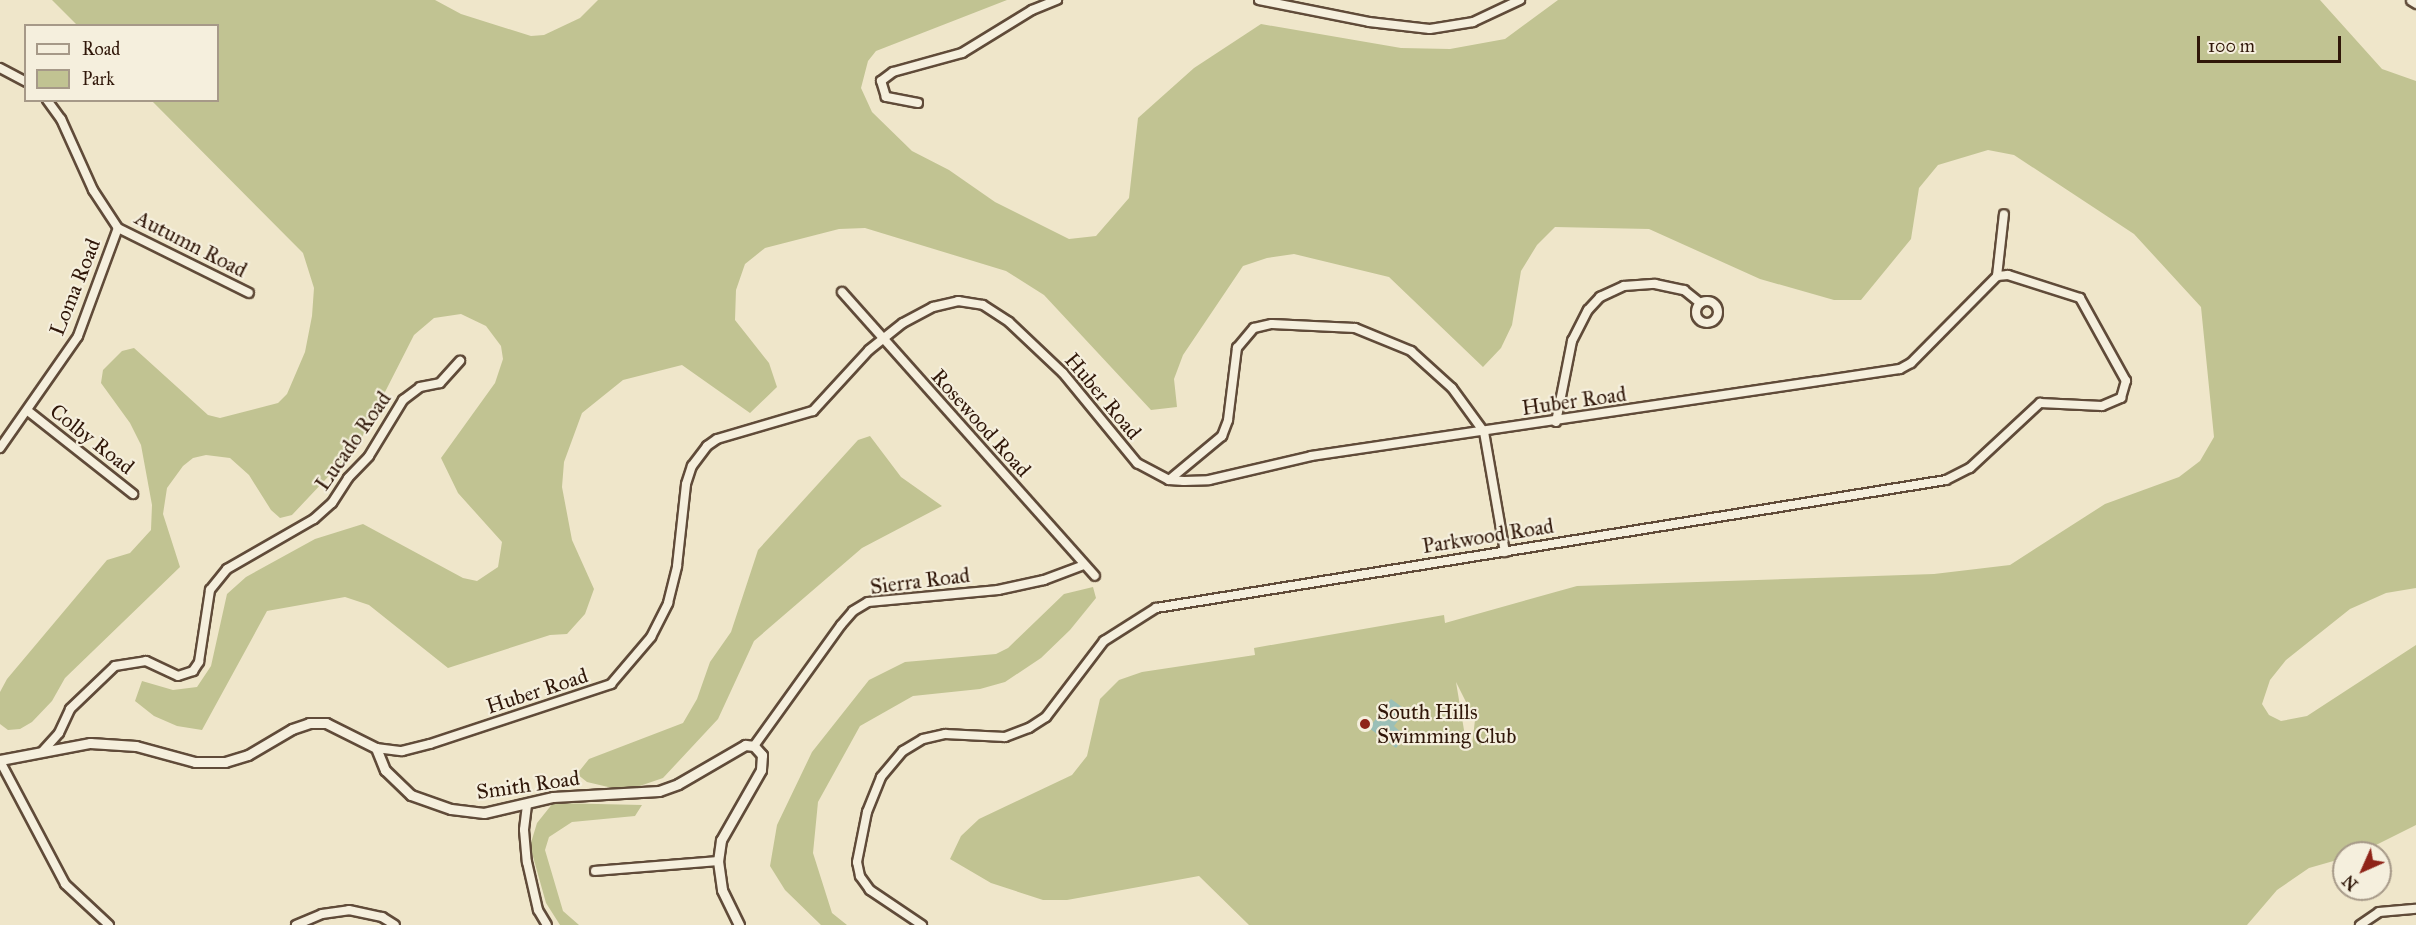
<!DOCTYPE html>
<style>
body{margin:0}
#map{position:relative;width:2416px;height:925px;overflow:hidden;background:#efe6ca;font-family:"IM FELL Great Primer",serif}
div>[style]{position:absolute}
.green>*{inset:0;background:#c1c392}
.water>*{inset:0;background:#9abfb7}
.roads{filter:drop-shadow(2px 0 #604b39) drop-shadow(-2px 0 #604b39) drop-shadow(0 2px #604b39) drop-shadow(0 -2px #604b39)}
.minor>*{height:8px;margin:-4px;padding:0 4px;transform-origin:4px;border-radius:4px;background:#f5efdd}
.minor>.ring{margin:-4px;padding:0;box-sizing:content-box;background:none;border:8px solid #f5efdd;border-radius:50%}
.tertiary>*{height:9px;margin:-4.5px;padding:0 4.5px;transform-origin:4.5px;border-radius:4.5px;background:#f5efdd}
.dots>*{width:16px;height:16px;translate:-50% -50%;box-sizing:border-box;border:3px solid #f5efdd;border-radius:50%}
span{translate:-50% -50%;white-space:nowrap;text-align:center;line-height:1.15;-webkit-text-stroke:4.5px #f5efdd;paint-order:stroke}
.street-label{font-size:21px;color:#301709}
.poi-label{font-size:21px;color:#301709}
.left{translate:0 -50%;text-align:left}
.legend{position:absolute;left:24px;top:24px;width:195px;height:78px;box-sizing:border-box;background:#f5efdd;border:2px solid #a69988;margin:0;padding:8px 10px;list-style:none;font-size:18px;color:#301709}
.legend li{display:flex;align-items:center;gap:12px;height:30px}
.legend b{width:30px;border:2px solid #a69988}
.north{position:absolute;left:2332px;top:841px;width:60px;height:60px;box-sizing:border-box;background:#f5efdd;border:2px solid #a69988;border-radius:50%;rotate:225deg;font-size:16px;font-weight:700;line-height:24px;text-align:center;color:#301709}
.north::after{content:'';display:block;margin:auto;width:21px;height:27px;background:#8f2418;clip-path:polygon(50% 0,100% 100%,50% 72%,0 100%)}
.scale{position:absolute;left:2197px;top:36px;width:144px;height:27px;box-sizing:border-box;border:3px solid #301709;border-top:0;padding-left:8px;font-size:18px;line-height:21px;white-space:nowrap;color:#301709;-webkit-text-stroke:4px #f5efdd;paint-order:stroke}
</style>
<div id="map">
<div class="green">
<i style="clip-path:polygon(evenodd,52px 0,435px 0,461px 14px,531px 36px,544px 35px,580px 18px,598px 0,1007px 0,876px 51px,868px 61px,861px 88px,872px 112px,912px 151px,949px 170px,995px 202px,1069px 239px,1096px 236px,1129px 198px,1138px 118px,1194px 68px,1261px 24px,1401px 48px,1450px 49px,1505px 39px,1558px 0,2320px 0,2382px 69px,2416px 81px,2416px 588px,2386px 593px,2350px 609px,2286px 660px,2270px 680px,2262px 704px,2269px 715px,2281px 721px,2307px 716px,2416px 645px,2416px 825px,2360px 853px,2344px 853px,2344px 858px,2309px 868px,2277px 890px,2247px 925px,1249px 925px,1199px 876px,1067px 900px,1043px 900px,991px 883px,950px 859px,961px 836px,979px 819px,1072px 775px,1087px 756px,1100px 699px,1119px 680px,1142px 672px,1255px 655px,1254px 648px,1444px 615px,1445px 623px,1577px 586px,1934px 574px,2010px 565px,2105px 504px,2179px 477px,2200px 461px,2214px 437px,2201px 307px,2134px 234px,2014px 155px,1988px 150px,1938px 165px,1919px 188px,1911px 239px,1861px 300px,1834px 300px,1760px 279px,1649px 229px,1555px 227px,1537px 245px,1521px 271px,1512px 325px,1501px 348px,1483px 367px,1389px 277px,1294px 254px,1267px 258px,1243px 266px,1183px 355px,1174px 379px,1177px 407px,1151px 410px,1044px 295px,1006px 271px,865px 228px,839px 229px,765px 248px,745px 264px,736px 290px,735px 320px,769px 363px,777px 387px,750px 413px,682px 365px,623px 380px,582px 413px,564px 462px,562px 487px,572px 540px,594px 589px,585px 614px,567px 634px,550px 635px,448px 668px,369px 605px,345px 597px,267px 611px,202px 730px,177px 726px,154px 716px,135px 701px,142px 681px,173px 690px,197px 687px,211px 666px,227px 594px,246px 577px,315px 539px,363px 524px,463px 578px,477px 581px,498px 567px,502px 542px,458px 493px,441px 458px,495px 383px,503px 359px,501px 346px,486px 326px,461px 314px,434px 318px,414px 335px,358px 445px,292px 515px,280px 518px,271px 510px,249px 475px,230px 458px,206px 455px,193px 458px,183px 466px,167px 488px,163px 514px,180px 567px,65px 678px,52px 701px,32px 722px,20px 729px,8px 730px,0 724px,0 692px,7px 679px,107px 560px,130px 553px,151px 530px,152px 505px,141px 445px,130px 423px,101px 383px,103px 370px,122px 351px,134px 348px,208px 415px,220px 418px,278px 403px,287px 394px,305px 352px,312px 316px,314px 288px,303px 253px,152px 101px,218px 100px,218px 26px,77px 25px,52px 0,1456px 682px,1475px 720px,1472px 745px,1467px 748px,1456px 682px)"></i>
<i style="clip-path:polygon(870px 436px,901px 477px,942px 506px,862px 548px,754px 641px,718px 719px,663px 778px,625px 791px,587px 782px,577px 774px,589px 759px,683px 723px,697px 699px,710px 662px,731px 632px,758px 550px,858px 440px)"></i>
<i style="clip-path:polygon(1093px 587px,1096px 598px,1070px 630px,1041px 658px,1005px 682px,980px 689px,913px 696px,860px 726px,818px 802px,813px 853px,832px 913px,847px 925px,821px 925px,785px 890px,770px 866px,777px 825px,812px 752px,869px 680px,905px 662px,996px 654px,1008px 648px,1064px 594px)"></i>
<i style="clip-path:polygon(553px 803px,642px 805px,635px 816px,572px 822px,549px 837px,545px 850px,563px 911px,579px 925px,560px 925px,546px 903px,530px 846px,537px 823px)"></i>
</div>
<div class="water">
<i style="clip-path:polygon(1391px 699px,1406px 710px,1394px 726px,1405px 736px,1396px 748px,1369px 728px)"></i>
</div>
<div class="roads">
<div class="minor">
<i style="left:1259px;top:0;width:112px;rotate:11.3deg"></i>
<i style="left:1369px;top:22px;width:61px;rotate:6.5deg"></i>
<i style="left:1430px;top:29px;width:44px;rotate:-9.2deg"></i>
<i style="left:1473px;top:22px;width:52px;rotate:-25.1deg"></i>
<i style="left:0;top:68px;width:30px;rotate:28deg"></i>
<i style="left:47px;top:100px;width:24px;rotate:54deg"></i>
<i style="left:61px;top:119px;width:78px;rotate:65.7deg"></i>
<i style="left:93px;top:190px;width:45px;rotate:56.7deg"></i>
<i style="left:118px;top:228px;width:146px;rotate:26.4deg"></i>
<i style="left:918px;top:103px;width:33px;rotate:-169deg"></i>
<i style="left:886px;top:97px;width:17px;rotate:-107deg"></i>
<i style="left:881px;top:81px;width:15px;rotate:-37deg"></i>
<i style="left:893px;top:72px;width:72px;rotate:-15.4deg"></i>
<i style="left:962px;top:53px;width:82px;rotate:-31.6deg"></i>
<i style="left:1032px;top:10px;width:27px;rotate:-22deg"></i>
<i style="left:1997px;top:276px;width:62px;rotate:-83.6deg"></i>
<i style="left:842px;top:292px;width:380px;rotate:48.3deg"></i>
<i class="ring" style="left:1696px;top:301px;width:14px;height:14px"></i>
<i style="left:28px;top:411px;width:134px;rotate:38.3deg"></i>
<i style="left:1556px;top:422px;width:83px;rotate:-78.8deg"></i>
<i style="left:1572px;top:341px;width:35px;rotate:-63deg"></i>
<i style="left:1588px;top:310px;width:18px;rotate:-47deg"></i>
<i style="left:1600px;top:297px;width:26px;rotate:-25deg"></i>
<i style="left:1624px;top:286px;width:31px;rotate:-4deg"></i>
<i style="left:1655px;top:284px;width:30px;rotate:12deg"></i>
<i style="left:1684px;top:290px;width:21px;rotate:39deg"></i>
<i style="left:0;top:448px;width:136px;rotate:-55.1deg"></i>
<i style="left:78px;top:336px;width:115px;rotate:-69.7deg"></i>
<i style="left:1169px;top:480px;width:69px;rotate:-39.7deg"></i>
<i style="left:1222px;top:436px;width:17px;rotate:-69deg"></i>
<i style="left:1228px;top:420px;width:73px;rotate:-82.9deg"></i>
<i style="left:1237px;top:348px;width:26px;rotate:-50deg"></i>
<i style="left:1254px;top:328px;width:18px;rotate:-13deg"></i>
<i style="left:1272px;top:324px;width:83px;rotate:2.8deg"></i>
<i style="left:1355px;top:328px;width:61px;rotate:22.3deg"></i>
<i style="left:1411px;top:351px;width:55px;rotate:42.1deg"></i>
<i style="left:1452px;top:388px;width:54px;rotate:54deg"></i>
<i style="left:1484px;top:432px;width:122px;rotate:80.1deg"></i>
<i style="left:754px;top:746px;width:149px;rotate:-54.3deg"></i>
<i style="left:841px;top:625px;width:18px;rotate:-49deg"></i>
<i style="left:853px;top:611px;width:17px;rotate:-31deg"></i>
<i style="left:868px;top:602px;width:131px;rotate:-5.3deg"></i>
<i style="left:998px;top:590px;width:47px;rotate:-12.3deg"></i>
<i style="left:1044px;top:580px;width:43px;rotate:-20.6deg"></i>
<i style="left:376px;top:748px;width:26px;rotate:7deg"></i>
<i style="left:402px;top:751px;width:29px;rotate:-14deg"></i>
<i style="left:430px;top:744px;width:191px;rotate:-18.3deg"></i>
<i style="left:611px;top:684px;width:62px;rotate:-49.6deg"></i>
<i style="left:651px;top:637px;width:38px;rotate:-63deg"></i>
<i style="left:668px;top:603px;width:38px;rotate:-76deg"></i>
<i style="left:677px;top:566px;width:82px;rotate:-83.7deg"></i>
<i style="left:686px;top:484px;width:19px;rotate:-72deg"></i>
<i style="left:692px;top:466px;width:25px;rotate:-53deg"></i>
<i style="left:707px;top:446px;width:12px;rotate:-35deg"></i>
<i style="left:717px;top:439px;width:100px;rotate:-16.3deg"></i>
<i style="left:813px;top:411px;width:83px;rotate:-47.4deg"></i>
<i style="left:869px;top:350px;width:43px;rotate:-38.5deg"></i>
<i style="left:903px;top:323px;width:34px;rotate:-28deg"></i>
<i style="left:933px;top:307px;width:26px;rotate:-13deg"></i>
<i style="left:958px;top:301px;width:25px;rotate:9deg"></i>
<i style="left:983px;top:305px;width:31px;rotate:33deg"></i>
<i style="left:1009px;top:322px;width:74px;rotate:43.4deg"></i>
<i style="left:1063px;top:373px;width:117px;rotate:50.6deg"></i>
<i style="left:1137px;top:463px;width:36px;rotate:28deg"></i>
<i style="left:1169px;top:480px;width:15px;rotate:4deg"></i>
<i style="left:1184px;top:481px;width:25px;rotate:-2deg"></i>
<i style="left:1209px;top:480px;width:105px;rotate:-13.2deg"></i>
<i style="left:1311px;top:456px;width:595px;rotate:-8.4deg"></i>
<i style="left:1900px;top:369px;width:13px;rotate:-29deg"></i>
<i style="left:1911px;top:363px;width:122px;rotate:-45.3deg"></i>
<i style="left:42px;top:752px;width:25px;rotate:-48deg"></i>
<i style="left:59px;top:733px;width:26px;rotate:-65deg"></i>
<i style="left:70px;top:709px;width:62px;rotate:-43.7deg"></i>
<i style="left:115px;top:666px;width:31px;rotate:-9deg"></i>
<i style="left:146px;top:661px;width:35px;rotate:25deg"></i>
<i style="left:178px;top:676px;width:16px;rotate:-18deg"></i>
<i style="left:193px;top:671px;width:11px;rotate:-56deg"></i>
<i style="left:199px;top:662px;width:73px;rotate:-81.3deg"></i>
<i style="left:210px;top:590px;width:27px;rotate:-51deg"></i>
<i style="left:227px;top:569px;width:100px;rotate:-29.9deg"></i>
<i style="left:314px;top:519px;width:24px;rotate:-42deg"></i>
<i style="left:332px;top:503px;width:30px;rotate:-57deg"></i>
<i style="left:348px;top:478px;width:30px;rotate:-46deg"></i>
<i style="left:369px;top:456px;width:66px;rotate:-58.7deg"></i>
<i style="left:403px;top:400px;width:21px;rotate:-37deg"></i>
<i style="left:420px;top:387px;width:20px;rotate:-11deg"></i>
<i style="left:440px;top:383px;width:30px;rotate:-48deg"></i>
<i style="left:0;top:761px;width:139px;rotate:62.1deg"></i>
<i style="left:65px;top:884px;width:60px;rotate:43deg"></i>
<i style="left:527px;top:805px;width:25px;rotate:97deg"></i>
<i style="left:524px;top:830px;width:32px;rotate:85deg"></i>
<i style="left:527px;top:862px;width:49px;rotate:77.1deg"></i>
<i style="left:538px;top:910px;width:17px;rotate:59deg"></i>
<i style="left:595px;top:871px;width:123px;rotate:-4.6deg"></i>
<i style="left:296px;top:925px;width:28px;rotate:-23deg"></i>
<i style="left:322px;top:914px;width:27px;rotate:-8deg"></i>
<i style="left:349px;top:910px;width:34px;rotate:12deg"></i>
<i style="left:382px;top:917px;width:15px;rotate:32deg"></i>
<i style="left:922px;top:925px;width:63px;rotate:-146.1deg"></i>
<i style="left:870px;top:890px;width:17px;rotate:-126deg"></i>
<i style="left:860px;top:876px;width:14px;rotate:-102deg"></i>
<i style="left:857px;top:862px;width:51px;rotate:-78.7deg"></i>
<i style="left:867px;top:812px;width:38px;rotate:-68deg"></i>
<i style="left:881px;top:777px;width:34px;rotate:-50deg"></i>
<i style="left:903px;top:751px;width:23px;rotate:-31deg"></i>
<i style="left:923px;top:739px;width:23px;rotate:-13deg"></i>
<i style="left:945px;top:734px;width:60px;rotate:2.9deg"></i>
<i style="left:1005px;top:737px;width:26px;rotate:-21deg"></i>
<i style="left:1029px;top:728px;width:20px;rotate:-33deg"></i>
<i style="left:1046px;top:717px;width:96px;rotate:-52.7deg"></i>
<i style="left:1104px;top:641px;width:62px;rotate:-32.4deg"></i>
<i style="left:1156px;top:608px;width:800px;rotate:-9.2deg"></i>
<i style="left:1946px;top:480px;width:27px;rotate:-27deg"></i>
<i style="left:1970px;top:468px;width:96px;rotate:-42.9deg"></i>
<i style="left:2040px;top:403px;width:62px;rotate:2.8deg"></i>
<i style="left:2102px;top:406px;width:21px;rotate:-23deg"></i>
<i style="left:2121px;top:398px;width:18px;rotate:-74deg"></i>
<i style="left:2126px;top:381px;width:95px;rotate:-119deg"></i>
<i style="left:2080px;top:298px;width:76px;rotate:-162.3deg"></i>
<i style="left:2008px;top:275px;width:11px;rotate:175deg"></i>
<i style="left:2360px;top:925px;width:23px;rotate:-34deg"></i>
<i style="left:2379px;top:912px;width:37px;rotate:-5deg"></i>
</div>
<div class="tertiary">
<i style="left:2411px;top:0;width:6px;rotate:31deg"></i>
<i style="left:0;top:760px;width:92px;rotate:-10.7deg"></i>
<i style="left:90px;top:743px;width:46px;rotate:3.7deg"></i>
<i style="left:136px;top:746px;width:61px;rotate:15.2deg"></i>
<i style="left:195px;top:762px;width:30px"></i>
<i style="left:225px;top:762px;width:24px;rotate:-17deg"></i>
<i style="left:248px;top:755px;width:51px;rotate:-30.6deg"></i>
<i style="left:292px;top:729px;width:18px;rotate:-19deg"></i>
<i style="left:309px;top:723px;width:17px"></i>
<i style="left:326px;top:723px;width:56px;rotate:26.6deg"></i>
<i style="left:376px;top:748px;width:24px;rotate:68deg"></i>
<i style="left:385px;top:770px;width:36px;rotate:44deg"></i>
<i style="left:411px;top:795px;width:42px;rotate:19.3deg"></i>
<i style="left:451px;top:809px;width:33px;rotate:7deg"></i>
<i style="left:484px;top:813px;width:71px;rotate:-13.1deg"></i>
<i style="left:553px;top:797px;width:106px;rotate:-3.2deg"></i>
<i style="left:659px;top:791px;width:20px;rotate:-20deg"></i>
<i style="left:678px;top:784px;width:78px;rotate:-30.2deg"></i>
<i style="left:745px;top:745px;width:9px;rotate:6deg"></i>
<i style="left:754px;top:746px;width:12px;rotate:48deg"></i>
<i style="left:762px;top:755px;width:15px;rotate:94deg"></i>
<i style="left:761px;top:770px;width:81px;rotate:119.7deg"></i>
<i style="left:721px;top:840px;width:21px;rotate:98deg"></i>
<i style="left:718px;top:861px;width:29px;rotate:82deg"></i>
<i style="left:722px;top:890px;width:39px;rotate:64deg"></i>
</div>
</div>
<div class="dots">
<i style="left:1365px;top:724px;background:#8f2418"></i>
</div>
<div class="street-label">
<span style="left:191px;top:244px;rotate:27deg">Autumn Road</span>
<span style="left:75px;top:287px;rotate:-68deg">Loma Road</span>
<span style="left:1103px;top:396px;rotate:50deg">Huber Road</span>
<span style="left:1574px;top:401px;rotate:-8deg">Huber Road</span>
<span style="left:981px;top:423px;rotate:48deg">Rosewood Road</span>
<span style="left:92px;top:439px;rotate:38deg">Colby Road</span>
<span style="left:353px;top:441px;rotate:-55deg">Lucado Road</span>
<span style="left:1488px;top:536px;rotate:-9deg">Parkwood Road</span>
<span style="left:920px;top:581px;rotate:-7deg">Sierra Road</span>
<span style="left:537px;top:691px;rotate:-18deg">Huber Road</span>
<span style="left:528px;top:785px;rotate:-8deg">Smith Road</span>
</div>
<div class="poi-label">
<span class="left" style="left:1377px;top:724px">South Hills<br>Swimming Club</span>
</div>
<ul class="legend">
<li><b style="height:8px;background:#f5efdd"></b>Road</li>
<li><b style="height:16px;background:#c1c392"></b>Park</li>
</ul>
<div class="north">N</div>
<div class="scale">100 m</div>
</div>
